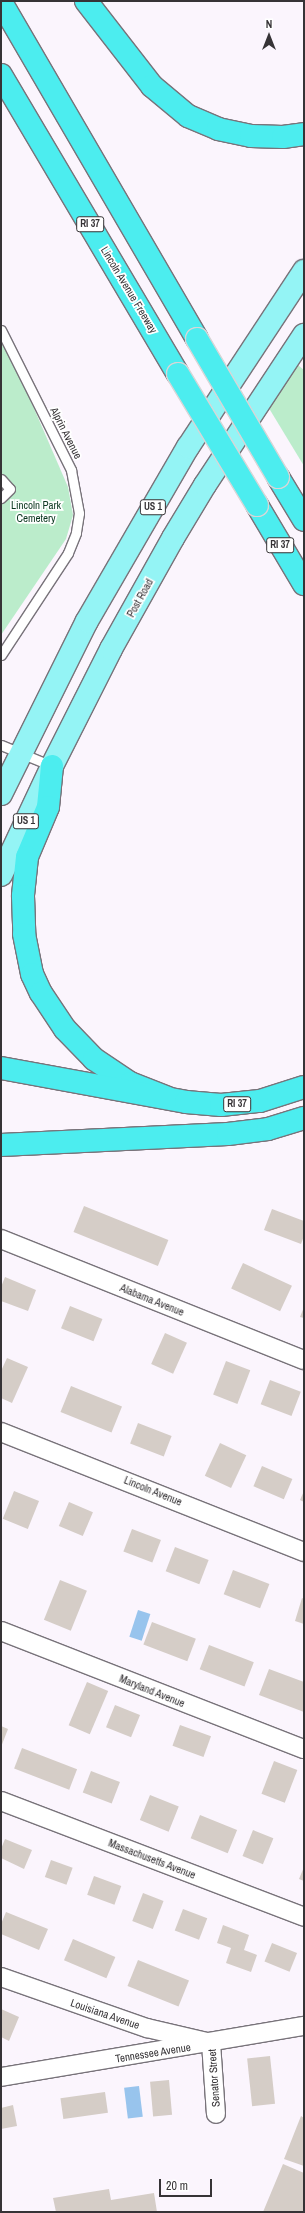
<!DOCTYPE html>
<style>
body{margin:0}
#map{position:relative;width:305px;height:2213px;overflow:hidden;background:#fbf5fd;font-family:"Archivo Narrow",sans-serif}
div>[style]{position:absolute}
.green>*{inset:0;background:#bbeccb}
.water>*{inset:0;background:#98c4ed;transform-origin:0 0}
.building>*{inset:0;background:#d5cdc7;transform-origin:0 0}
.roads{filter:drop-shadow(1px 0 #78737a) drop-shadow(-1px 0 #78737a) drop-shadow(0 1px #78737a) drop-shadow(0 -1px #78737a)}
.lane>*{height:9px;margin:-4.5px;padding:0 4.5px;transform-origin:4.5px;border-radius:4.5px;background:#fff}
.street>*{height:18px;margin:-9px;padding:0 9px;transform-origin:9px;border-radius:9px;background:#fff}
.primary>*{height:22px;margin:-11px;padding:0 11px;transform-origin:11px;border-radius:11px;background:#94f4f5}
.highway>*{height:22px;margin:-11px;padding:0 11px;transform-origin:11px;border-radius:11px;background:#4cedef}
.bridges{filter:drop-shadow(1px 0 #d7d6d7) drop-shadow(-1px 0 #d7d6d7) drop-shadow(0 1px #d7d6d7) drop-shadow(0 -1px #d7d6d7)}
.highway-bridge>*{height:22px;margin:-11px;padding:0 11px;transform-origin:11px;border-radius:11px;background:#4cedef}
span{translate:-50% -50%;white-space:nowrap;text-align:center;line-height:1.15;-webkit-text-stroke:3.5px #fff;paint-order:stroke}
.shield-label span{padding:1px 3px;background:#fff;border:1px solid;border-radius:3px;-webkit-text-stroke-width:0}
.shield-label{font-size:10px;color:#363336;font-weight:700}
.street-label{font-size:11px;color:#363336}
.park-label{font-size:11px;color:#0c3821}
.frame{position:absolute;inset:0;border:2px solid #363336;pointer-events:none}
.north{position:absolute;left:249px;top:16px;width:40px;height:40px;-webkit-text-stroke:3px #fff;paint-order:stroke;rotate:0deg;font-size:11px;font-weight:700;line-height:16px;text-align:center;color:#363336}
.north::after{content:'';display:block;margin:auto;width:14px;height:18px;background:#363336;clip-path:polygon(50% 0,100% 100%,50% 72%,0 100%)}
.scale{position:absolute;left:159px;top:2179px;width:53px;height:18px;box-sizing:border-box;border:2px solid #363336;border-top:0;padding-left:5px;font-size:12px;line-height:14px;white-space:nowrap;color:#363336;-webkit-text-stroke:3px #fff;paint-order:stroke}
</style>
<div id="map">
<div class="green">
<i style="clip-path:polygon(1px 332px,68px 487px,73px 515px,66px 539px,1px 635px)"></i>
<i style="clip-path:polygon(293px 361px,304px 370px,304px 466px,267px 405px)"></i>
</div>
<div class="water">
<i style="left:138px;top:1610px;width:13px;height:28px;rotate:18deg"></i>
<i style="left:139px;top:2086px;width:31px;height:15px;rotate:83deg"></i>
</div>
<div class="building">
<i style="left:84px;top:1206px;width:91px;height:28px;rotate:22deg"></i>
<i style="clip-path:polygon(272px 1209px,304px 1221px,304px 1236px,301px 1244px,264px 1230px)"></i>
<i style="left:243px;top:1263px;width:54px;height:28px;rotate:25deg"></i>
<i style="clip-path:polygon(5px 1277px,36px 1290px,28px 1311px,1px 1301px,1px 1287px)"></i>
<i style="left:70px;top:1306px;width:35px;height:24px;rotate:22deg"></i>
<i style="clip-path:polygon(304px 1307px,304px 1318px,300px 1317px)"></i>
<i style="left:165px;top:1333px;width:24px;height:34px;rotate:24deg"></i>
<i style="clip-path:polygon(7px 1358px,28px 1367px,12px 1403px,1px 1398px,1px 1371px)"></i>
<i style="left:226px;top:1361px;width:26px;height:36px;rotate:21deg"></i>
<i style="left:270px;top:1380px;width:33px;height:26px;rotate:21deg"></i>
<i style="left:71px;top:1386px;width:55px;height:28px;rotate:22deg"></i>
<i style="left:138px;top:1423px;width:36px;height:22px;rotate:21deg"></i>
<i style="left:220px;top:1443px;width:29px;height:36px;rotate:25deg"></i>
<i style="left:262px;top:1466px;width:33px;height:22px;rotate:23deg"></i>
<i style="left:14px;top:1491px;width:27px;height:30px;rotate:22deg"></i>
<i style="clip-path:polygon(304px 1491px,304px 1502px,300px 1500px)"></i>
<i style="left:69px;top:1502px;width:26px;height:26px;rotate:23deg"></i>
<i style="left:132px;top:1529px;width:31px;height:24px;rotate:21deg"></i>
<i style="left:175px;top:1547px;width:36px;height:26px;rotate:21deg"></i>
<i style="left:233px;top:1570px;width:39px;height:26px;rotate:21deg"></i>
<i style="left:60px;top:1580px;width:29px;height:43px;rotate:22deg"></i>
<i style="clip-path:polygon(302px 1598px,304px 1599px,304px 1624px,295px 1621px)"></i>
<i style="left:152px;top:1622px;width:47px;height:24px;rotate:21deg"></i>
<i style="left:209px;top:1645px;width:48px;height:26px;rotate:21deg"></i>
<i style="clip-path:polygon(269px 1669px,304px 1682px,304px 1712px,259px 1695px)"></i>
<i style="left:87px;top:1682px;width:23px;height:47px;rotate:23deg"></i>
<i style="left:115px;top:1705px;width:27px;height:24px;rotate:22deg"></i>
<i style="left:180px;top:1725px;width:33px;height:22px;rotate:20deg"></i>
<i style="clip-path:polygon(1px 1726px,8px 1729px,1px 1747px)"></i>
<i style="left:22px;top:1748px;width:59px;height:22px;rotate:21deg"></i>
<i style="left:274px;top:1761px;width:25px;height:35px;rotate:21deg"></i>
<i style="left:91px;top:1771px;width:31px;height:23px;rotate:21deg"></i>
<i style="left:150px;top:1795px;width:31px;height:27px;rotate:22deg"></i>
<i style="left:200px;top:1815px;width:40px;height:25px;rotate:22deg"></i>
<i style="left:253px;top:1830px;width:22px;height:28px;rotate:22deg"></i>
<i style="clip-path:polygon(5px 1839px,32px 1850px,24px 1869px,1px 1858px,1px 1849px)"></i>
<i style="left:51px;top:1860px;width:23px;height:18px;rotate:20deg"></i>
<i style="clip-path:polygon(304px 1867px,304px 1881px,299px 1879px)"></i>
<i style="left:94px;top:1876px;width:29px;height:20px;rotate:20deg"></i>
<i style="left:143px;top:1893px;width:22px;height:30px;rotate:21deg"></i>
<i style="left:183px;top:1909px;width:26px;height:23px;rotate:21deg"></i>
<i style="clip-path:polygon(6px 1912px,48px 1929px,39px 1950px,1px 1934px,1px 1924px)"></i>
<i style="clip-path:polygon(223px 1925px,249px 1935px,244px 1950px,257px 1955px,251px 1972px,226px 1963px,231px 1948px,217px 1943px)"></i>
<i style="left:73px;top:1939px;width:46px;height:23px;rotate:23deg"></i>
<i style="left:272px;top:1943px;width:27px;height:20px;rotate:22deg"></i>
<i style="left:138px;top:1960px;width:55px;height:28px;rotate:22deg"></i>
<i style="clip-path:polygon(1px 2009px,19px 2017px,9px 2041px,1px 2037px)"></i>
<i style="left:270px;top:2056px;width:48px;height:23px;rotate:84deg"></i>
<i style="left:169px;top:2080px;width:35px;height:19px;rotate:85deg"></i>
<i style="left:105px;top:2092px;width:21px;height:45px;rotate:82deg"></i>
<i style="clip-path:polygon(13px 2105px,17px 2126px,1px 2129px,1px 2108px)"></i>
<i style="clip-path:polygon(301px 2116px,304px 2118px,304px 2166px,284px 2159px)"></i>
<i style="clip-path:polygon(283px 2164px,304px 2173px,304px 2212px,263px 2212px)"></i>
<i style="clip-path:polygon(109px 2189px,111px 2200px,154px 2193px,157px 2212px,56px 2212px,53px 2198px)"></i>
</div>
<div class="roads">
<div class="lane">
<i style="left:1px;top:330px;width:157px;rotate:63.4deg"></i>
<i style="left:71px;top:470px;width:44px;rotate:79.5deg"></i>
<i style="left:79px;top:513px;width:20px;rotate:99deg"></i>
<i style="left:76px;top:533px;width:22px;rotate:112deg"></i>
<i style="left:68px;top:553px;width:122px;rotate:123.3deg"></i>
<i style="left:1px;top:479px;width:13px;rotate:48deg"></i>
<i style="left:10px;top:489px;width:13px;rotate:135deg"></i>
<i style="left:1px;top:745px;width:55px;rotate:22.4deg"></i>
</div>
<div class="street">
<i style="left:1px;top:1239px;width:326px;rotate:21.8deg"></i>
<i style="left:1px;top:1432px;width:326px;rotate:21.6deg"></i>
<i style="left:1px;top:1631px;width:325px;rotate:21.3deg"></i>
<i style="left:1px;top:1801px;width:324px;rotate:20.9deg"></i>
<i style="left:1px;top:1977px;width:155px;rotate:19.3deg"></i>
<i style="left:147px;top:2028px;width:66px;rotate:13.2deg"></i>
<i style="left:211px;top:2043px;width:71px;rotate:86deg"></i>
<i style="left:1px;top:2077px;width:307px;rotate:-9.6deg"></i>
</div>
<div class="primary">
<i style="left:1px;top:794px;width:193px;rotate:-63.6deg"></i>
<i style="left:87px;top:621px;width:201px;rotate:-59.9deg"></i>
<i style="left:188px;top:447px;width:211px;rotate:-56.6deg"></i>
<i style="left:1px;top:875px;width:120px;rotate:-64.9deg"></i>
<i style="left:52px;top:766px;width:131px;rotate:-63.2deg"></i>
<i style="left:111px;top:649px;width:127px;rotate:-60.8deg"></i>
<i style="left:173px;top:538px;width:62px;rotate:-58.9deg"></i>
<i style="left:205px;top:485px;width:180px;rotate:-56.6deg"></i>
</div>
<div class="highway">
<i style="left:86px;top:1px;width:108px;rotate:52.2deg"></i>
<i style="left:152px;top:86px;width:47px;rotate:39.8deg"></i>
<i style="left:188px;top:116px;width:33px;rotate:23deg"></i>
<i style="left:218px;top:129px;width:34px;rotate:12deg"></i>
<i style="left:251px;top:136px;width:32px;rotate:2deg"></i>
<i style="left:283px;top:137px;width:21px;rotate:-8deg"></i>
<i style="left:1px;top:2px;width:390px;rotate:59.8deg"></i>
<i style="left:1px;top:75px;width:347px;rotate:59.4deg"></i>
<i style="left:278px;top:477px;width:50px;rotate:58.8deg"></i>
<i style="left:257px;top:505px;width:92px;rotate:59.3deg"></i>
<i style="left:52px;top:766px;width:41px;rotate:95.6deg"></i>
<i style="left:48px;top:807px;width:54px;rotate:112.8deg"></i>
<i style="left:27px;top:857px;width:39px;rotate:96deg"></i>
<i style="left:23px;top:896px;width:38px;rotate:88deg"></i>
<i style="left:24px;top:934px;width:41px;rotate:78.7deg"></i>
<i style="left:32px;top:974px;width:21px;rotate:65deg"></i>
<i style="left:41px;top:993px;width:43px;rotate:56.3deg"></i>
<i style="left:65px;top:1029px;width:42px;rotate:46deg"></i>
<i style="left:94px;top:1059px;width:43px;rotate:33.7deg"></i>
<i style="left:130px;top:1083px;width:41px;rotate:21.5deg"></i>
<i style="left:1px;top:1068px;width:188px;rotate:10.4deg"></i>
<i style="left:186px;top:1102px;width:35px;rotate:5deg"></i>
<i style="left:221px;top:1105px;width:39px;rotate:-6deg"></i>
<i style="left:260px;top:1101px;width:46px;rotate:-17.7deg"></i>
<i style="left:1px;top:1145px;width:227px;rotate:-2.8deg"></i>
<i style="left:228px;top:1134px;width:40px;rotate:-7.1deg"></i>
<i style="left:268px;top:1129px;width:38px;rotate:-17deg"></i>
</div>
</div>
<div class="bridges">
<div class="highway-bridge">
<i style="left:197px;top:339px;width:160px;rotate:59.6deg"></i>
<i style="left:178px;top:374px;width:153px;rotate:58.9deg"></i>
</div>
</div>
<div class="shield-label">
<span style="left:90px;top:224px">RI 37</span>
<span style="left:153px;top:507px">US 1</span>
<span style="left:280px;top:545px">RI 37</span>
<span style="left:26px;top:821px">US 1</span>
<span style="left:237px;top:1104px">RI 37</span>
</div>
<div class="street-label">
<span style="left:129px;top:290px;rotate:59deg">Lincoln Avenue Freeway</span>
<span style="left:66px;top:433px;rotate:63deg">Alprin Avenue</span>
<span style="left:140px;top:598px;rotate:-61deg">Post Road</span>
<span style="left:152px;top:1300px;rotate:22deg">Alabama Avenue</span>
<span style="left:153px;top:1491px;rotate:22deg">Lincoln Avenue</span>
<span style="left:152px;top:1691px;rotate:22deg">Maryland Avenue</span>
<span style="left:152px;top:1859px;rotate:21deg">Massachusetts Avenue</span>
<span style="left:105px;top:2014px;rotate:19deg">Louisiana Avenue</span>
<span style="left:153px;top:2053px;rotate:-9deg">Tennessee Avenue</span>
<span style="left:214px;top:2078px;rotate:-94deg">Senator Street</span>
</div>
<div class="park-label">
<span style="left:36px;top:512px">Lincoln Park<br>Cemetery</span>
</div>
<div class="frame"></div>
<div class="north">N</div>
<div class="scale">20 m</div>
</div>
